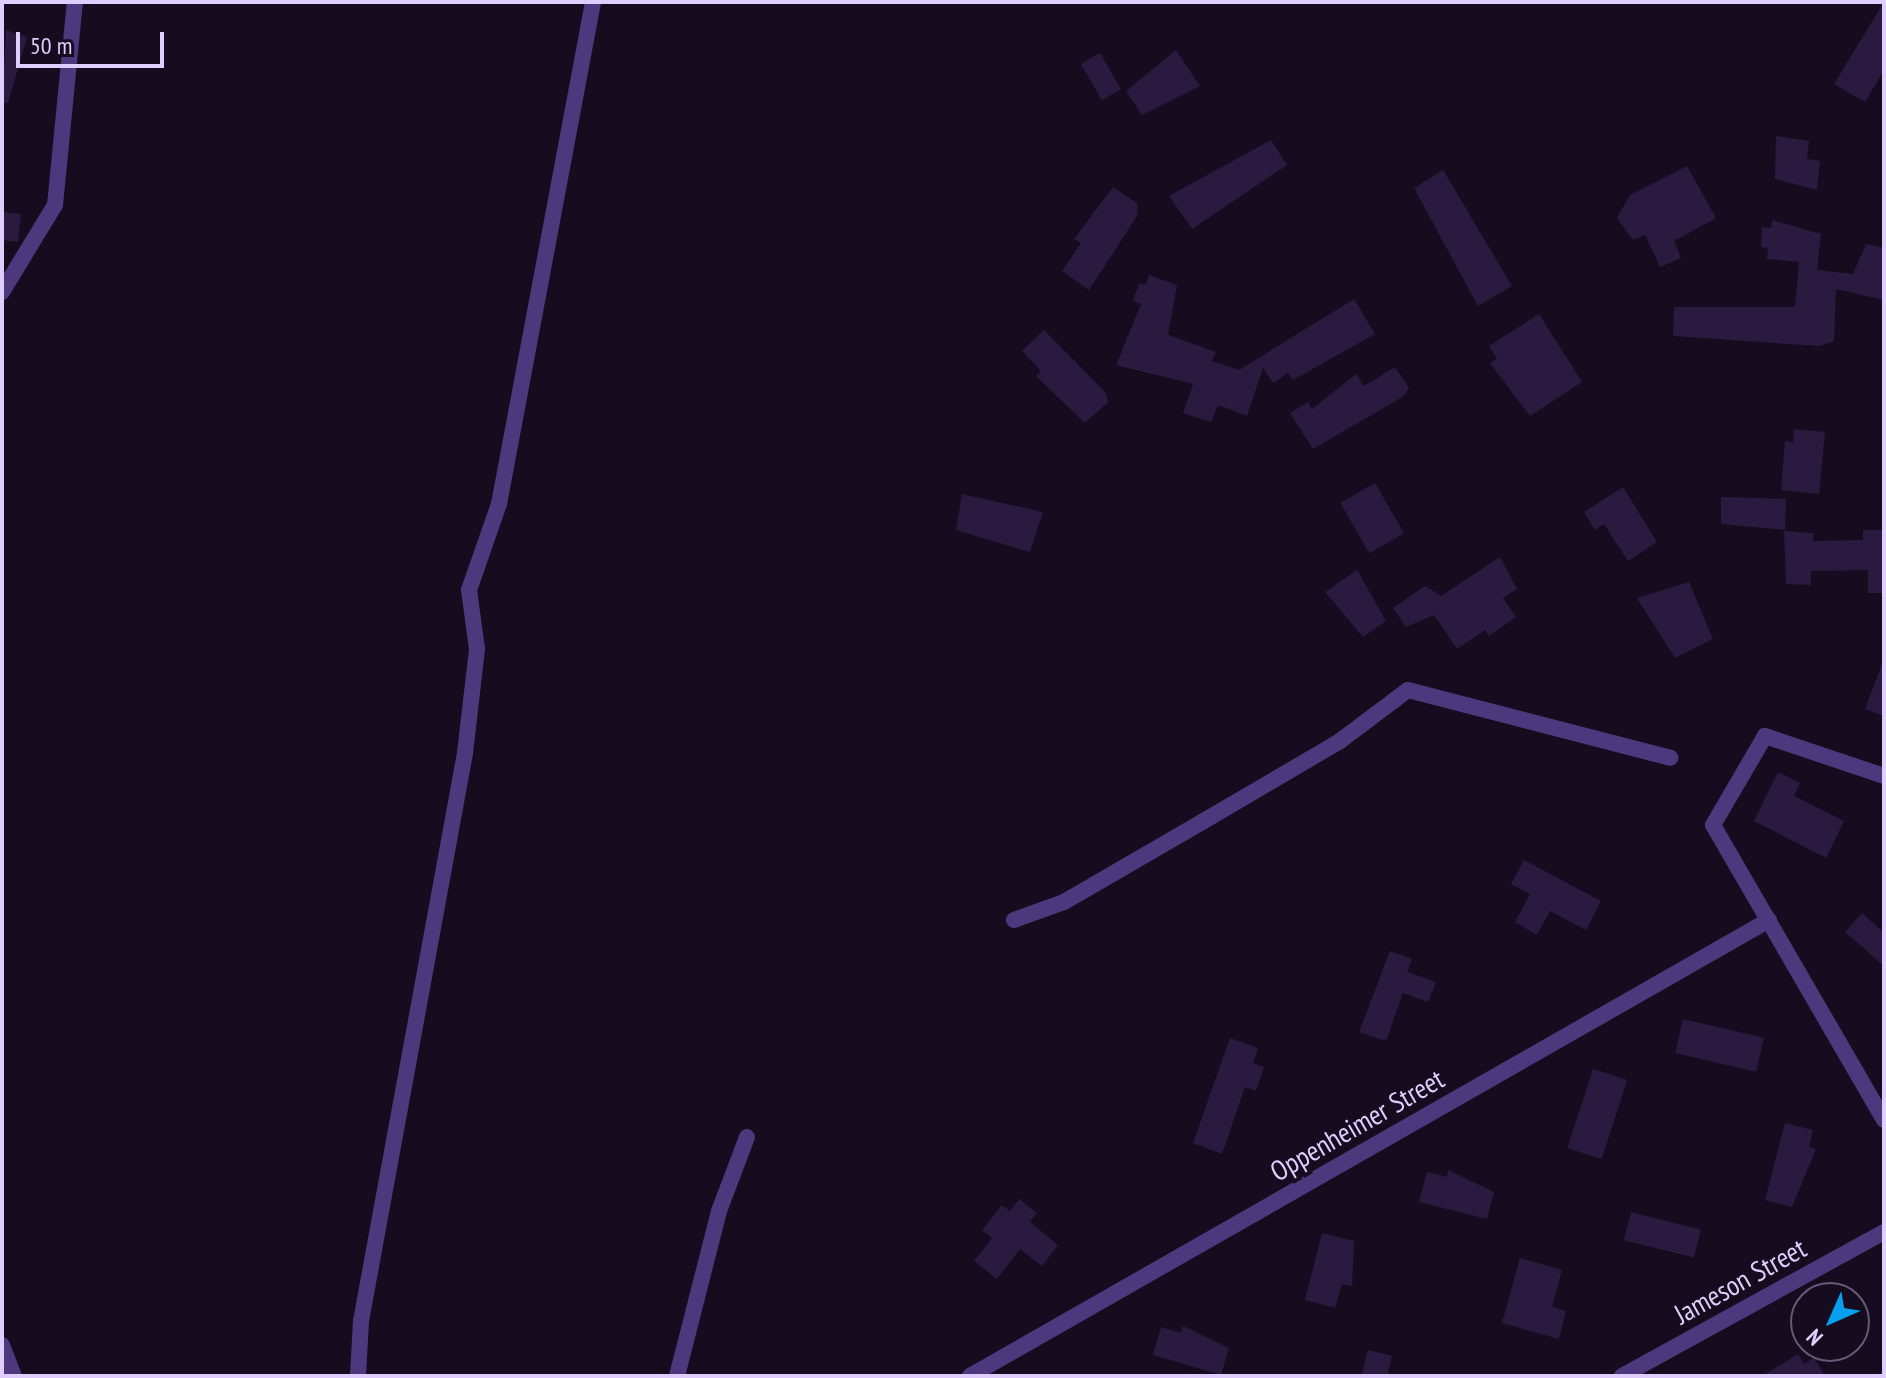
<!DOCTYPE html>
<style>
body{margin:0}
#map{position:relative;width:1886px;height:1378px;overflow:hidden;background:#150d1f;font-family:"PT Sans Narrow",sans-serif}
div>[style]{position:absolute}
.building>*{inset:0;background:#2a1a40;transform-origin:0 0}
.street>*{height:16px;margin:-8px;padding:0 8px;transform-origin:8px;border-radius:8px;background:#4c397d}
span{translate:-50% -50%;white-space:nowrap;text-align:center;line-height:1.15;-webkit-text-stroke:8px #150d1f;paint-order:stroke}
.street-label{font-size:28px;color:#decdfd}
.frame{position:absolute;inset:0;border:4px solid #decdfd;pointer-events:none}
.north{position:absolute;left:1790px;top:1282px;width:80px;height:80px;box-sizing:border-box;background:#150d1f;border:2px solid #655a78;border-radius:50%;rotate:225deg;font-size:22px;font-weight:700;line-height:32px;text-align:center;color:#decdfd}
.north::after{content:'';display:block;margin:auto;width:28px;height:36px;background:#07a0ef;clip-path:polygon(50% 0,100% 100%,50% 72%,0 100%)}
.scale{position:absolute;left:16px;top:32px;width:148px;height:36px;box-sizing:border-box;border:4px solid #decdfd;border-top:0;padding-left:10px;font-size:24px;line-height:28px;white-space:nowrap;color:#decdfd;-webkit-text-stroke:6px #150d1f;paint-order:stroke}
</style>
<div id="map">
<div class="building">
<i style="clip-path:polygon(1884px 2px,1884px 70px,1865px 102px,1834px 84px)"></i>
<i style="clip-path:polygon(6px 30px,27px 37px,8px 103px,2px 102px)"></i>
<i style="clip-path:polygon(1176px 50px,1200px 86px,1142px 115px,1126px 91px)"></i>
<i style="left:1100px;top:53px;width:42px;height:22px;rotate:60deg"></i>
<i style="clip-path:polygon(1776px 136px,1809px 141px,1807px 159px,1820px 161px,1817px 190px,1775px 179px)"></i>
<i style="clip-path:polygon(1271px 140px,1287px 165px,1192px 229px,1169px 196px)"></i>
<i style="clip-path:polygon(1687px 166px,1716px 218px,1674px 241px,1681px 258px,1660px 267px,1645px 235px,1633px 240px,1617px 218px,1630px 195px)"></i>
<i style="clip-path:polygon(1443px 170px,1512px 286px,1478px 306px,1414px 188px)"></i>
<i style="clip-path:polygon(1113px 187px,1138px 204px,1137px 216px,1089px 290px,1062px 271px,1081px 243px,1074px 239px)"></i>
<i style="left:2px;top:212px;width:19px;height:28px;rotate:6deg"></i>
<i style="clip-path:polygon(1772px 220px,1821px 234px,1817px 270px,1853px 274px,1866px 244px,1884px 248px,1884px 300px,1836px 289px,1834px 341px,1820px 346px,1673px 336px,1674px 307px,1795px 307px,1799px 262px,1767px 259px,1768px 248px,1761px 247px,1762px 227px,1771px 228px)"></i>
<i style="clip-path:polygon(1149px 275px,1177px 285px,1168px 335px,1216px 352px,1212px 361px,1239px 370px,1354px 299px,1375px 334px,1293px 380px,1288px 373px,1273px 383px,1263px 368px,1247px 416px,1218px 405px,1211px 422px,1183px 413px,1193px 384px,1116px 365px,1141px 304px,1133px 301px,1139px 283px,1146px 285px)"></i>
<i style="clip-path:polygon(1539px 314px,1582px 382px,1530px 416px,1490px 363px,1497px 359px,1489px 346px)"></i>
<i style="clip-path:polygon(1044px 330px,1106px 393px,1108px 402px,1085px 423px,1036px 376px,1041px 371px,1022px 351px)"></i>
<i style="clip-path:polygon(1395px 367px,1409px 388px,1404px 396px,1313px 449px,1290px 413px,1308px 402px,1312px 409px,1356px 374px,1364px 386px)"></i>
<i style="clip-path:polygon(1794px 429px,1825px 432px,1819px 494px,1781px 490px,1785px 441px,1793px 442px)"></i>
<i style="left:1375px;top:483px;width:58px;height:40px;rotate:60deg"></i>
<i style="clip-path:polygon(1623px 487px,1657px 542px,1628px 561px,1604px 524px,1595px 530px,1584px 512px)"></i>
<i style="clip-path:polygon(962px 494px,1043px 512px,1030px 552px,956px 530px)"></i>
<i style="clip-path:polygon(1721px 497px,1786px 499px,1785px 530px,1721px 524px)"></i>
<i style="clip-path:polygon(1863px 530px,1884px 530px,1884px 593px,1868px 593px,1868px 570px,1811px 571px,1811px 585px,1786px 584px,1784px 531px,1813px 533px,1813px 541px,1863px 540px)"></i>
<i style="clip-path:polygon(1500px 557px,1517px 589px,1503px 598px,1516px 617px,1489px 636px,1485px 630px,1457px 649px,1434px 615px,1406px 627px,1393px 608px,1425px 586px,1441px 596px)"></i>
<i style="clip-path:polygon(1357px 570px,1386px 621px,1363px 637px,1325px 592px)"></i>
<i style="clip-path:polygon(1689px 582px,1713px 639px,1675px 658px,1637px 598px)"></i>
<i style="clip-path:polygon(1882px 664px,1884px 664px,1884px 716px,1865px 709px)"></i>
<i style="clip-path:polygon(1778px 772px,1800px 783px,1794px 796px,1844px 821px,1826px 858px,1754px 821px)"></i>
<i style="clip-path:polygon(1524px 860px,1601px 901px,1586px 930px,1550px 911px,1537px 935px,1515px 922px,1530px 894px,1511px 884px)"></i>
<i style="clip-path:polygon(1862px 913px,1884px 933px,1884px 966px,1845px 932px)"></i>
<i style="clip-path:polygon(1390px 951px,1412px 959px,1407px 972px,1436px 982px,1428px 1002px,1403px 993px,1386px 1041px,1359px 1032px)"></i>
<i style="left:1683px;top:1019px;width:83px;height:35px;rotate:13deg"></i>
<i style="clip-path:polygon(1230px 1038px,1258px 1048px,1253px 1063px,1264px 1067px,1256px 1091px,1245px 1087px,1222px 1154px,1193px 1143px)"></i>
<i style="left:1593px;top:1069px;width:36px;height:83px;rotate:18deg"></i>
<i style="clip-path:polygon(1785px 1123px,1813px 1130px,1809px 1147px,1816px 1149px,1792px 1207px,1765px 1200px)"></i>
<i style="clip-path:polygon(1448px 1170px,1494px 1192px,1487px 1219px,1419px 1202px,1427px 1172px,1447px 1177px)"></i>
<i style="clip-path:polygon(1019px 1199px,1037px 1213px,1030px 1222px,1058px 1245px,1042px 1266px,1020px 1249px,997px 1279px,974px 1261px,992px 1238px,982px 1230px,1002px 1205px,1010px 1211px)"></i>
<i style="left:1631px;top:1212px;width:72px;height:29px;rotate:14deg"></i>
<i style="clip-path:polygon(1322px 1233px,1354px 1241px,1352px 1286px,1342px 1284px,1335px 1308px,1305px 1300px)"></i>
<i style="clip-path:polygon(1520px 1258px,1562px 1270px,1552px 1307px,1566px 1311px,1559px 1339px,1502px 1323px)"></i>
<i style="clip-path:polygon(1183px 1326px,1229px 1348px,1221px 1375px,1153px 1355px,1161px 1327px,1181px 1333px)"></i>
<i style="clip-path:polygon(1368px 1350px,1392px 1356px,1387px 1376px,1361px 1376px)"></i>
<i style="clip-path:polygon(1798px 1354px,1804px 1364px,1814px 1358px,1825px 1376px,1762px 1376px)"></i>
</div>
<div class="street">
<i style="left:2px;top:292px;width:102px;rotate:-58.7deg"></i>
<i style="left:55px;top:205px;width:204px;rotate:-84.4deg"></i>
<i style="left:1884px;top:776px;width:126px;rotate:-161.4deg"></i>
<i style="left:1765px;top:736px;width:103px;rotate:120.3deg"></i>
<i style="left:1713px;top:825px;width:341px;rotate:59.9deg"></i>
<i style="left:1014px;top:920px;width:53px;rotate:-19.8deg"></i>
<i style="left:1064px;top:902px;width:160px;rotate:-30.1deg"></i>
<i style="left:1202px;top:822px;width:160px;rotate:-30.4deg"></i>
<i style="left:1340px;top:741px;width:85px;rotate:-36.9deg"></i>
<i style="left:1408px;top:690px;width:271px;rotate:14.5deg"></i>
<i style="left:2px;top:1345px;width:33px;rotate:69deg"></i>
<i style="left:358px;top:1376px;width:55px;rotate:-86.9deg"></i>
<i style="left:361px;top:1321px;width:577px;rotate:-79.62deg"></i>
<i style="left:465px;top:753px;width:105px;rotate:-83.4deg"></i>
<i style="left:477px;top:649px;width:60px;rotate:-97.7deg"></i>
<i style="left:469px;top:590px;width:91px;rotate:-70.8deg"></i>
<i style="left:499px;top:504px;width:511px;rotate:-79.39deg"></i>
<i style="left:677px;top:1376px;width:170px;rotate:-75.7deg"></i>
<i style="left:719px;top:1211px;width:79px;rotate:-69.3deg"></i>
<i style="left:970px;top:1376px;width:920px;rotate:-29.71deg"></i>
<i style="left:1622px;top:1376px;width:299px;rotate:-28.8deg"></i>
</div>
<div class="street-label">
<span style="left:1357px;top:1125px;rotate:-30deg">Oppenheimer Street</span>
<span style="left:1740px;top:1281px;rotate:-29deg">Jameson Street</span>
</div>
<div class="frame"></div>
<div class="north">N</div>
<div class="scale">50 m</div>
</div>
